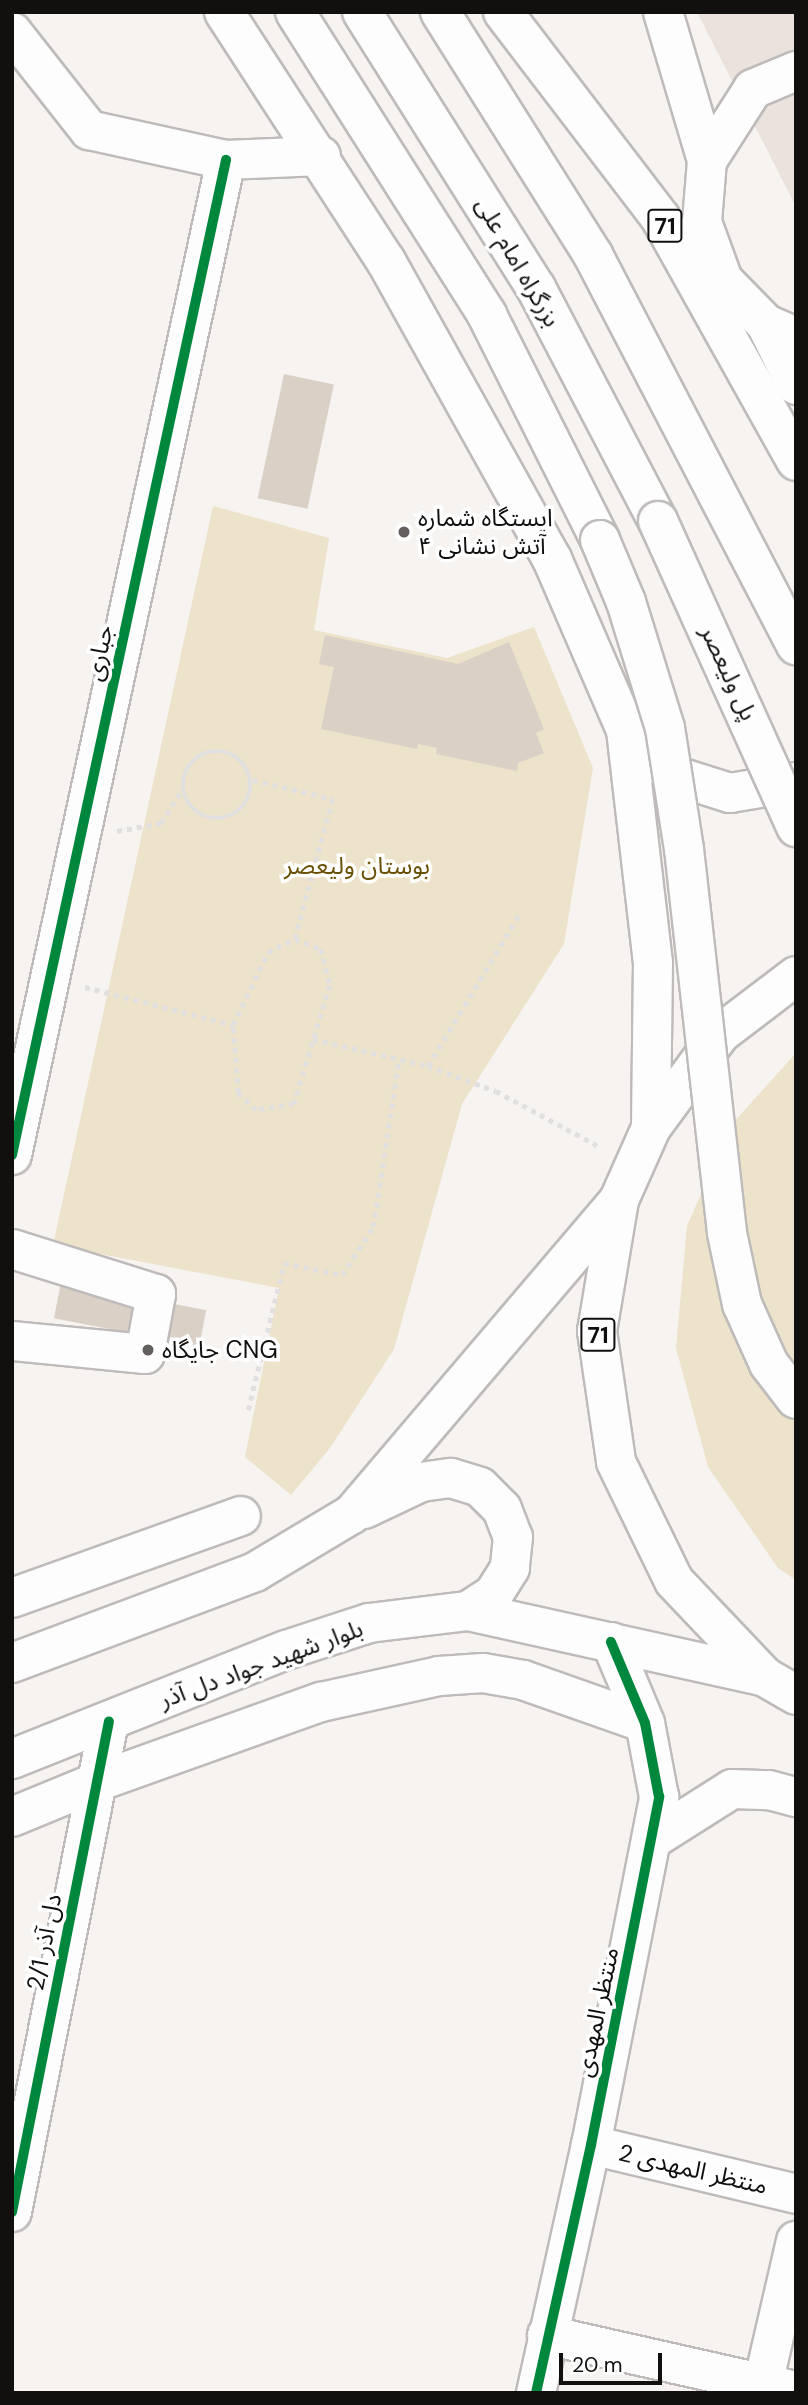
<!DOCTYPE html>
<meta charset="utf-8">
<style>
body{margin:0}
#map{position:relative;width:808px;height:2405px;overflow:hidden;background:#f6f3f0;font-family:"DM Sans","Noto Sans Arabic",sans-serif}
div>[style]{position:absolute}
.built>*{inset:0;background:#ebe2dd}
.green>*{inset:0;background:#ede2ca}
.building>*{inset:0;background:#dad0c6;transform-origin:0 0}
.path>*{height:4.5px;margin-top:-2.25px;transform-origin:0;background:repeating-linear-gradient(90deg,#e1dfdf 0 5px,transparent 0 10px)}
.path>.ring{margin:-2.25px;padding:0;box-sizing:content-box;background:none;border:4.5px solid #e1dfdf;border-radius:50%}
.roads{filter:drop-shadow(2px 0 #bebbba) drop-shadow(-2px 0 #bebbba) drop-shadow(0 2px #bebbba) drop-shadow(0 -2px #bebbba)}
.minor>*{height:38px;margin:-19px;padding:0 19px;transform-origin:19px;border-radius:19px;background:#fefdfd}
.major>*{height:38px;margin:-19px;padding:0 19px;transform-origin:19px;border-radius:19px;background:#fefdfd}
.highway>*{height:38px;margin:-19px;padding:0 19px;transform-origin:19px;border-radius:19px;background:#fefdfd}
.bridges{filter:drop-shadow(2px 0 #bebbba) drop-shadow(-2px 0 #bebbba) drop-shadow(0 2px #bebbba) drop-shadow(0 -2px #bebbba)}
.highway-bridge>*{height:38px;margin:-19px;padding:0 19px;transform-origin:19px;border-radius:19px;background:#fefdfd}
.cycleway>*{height:10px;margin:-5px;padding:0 5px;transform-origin:5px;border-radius:5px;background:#00873e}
.dots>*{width:19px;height:19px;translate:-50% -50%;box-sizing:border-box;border:4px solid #fff;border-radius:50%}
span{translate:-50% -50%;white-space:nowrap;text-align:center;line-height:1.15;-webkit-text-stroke:7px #fff;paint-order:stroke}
.shield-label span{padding:2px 5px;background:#fff;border:2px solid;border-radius:5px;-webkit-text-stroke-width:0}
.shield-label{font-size:23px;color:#12100f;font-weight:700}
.street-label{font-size:24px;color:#12100f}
.poi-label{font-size:24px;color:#12100f}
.left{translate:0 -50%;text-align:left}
.park-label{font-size:24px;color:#684f01}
.frame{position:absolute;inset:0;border:14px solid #12100f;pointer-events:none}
.scale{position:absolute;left:559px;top:2353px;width:103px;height:32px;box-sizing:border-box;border:4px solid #12100f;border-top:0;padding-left:9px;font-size:21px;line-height:24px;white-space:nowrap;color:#12100f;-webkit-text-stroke:5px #fff;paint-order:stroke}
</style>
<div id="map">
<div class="built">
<i style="clip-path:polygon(697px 12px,796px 12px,796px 207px)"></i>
</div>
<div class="green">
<i style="clip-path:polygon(213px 506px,329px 538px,314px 630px,447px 658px,534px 627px,593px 768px,564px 944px,462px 1104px,394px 1349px,330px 1448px,291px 1495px,245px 1457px,279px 1288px,53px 1245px)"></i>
<i style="clip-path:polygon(796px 1053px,796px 1580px,778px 1568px,708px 1467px,676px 1348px,687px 1226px,732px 1124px)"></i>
</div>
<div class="building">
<i style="left:284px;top:374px;width:51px;height:127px;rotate:12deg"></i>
<i style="clip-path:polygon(325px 635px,458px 664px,509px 642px,544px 729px,536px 733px,544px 753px,518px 763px,517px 771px,436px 754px,437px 748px,418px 744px,417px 749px,321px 729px,334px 667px,319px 664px)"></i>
<i style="left:61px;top:1282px;width:148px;height:37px;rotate:11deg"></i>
</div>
<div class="path">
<i class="ring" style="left:183px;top:751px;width:63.5px;height:63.5px"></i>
<i style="left:253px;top:780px;width:82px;rotate:13.4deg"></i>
<i style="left:333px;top:799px;width:145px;rotate:105.2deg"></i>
<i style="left:117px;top:831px;width:45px;rotate:-10.3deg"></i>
<i style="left:161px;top:823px;width:39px;rotate:-58deg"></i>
<i style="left:295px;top:939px;width:28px;rotate:21deg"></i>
<i style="left:321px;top:949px;width:37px;rotate:76deg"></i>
<i style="left:330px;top:985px;width:124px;rotate:106.8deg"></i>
<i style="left:294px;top:1104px;width:38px;rotate:171deg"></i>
<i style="left:256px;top:1110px;width:25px;rotate:-137deg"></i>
<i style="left:238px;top:1093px;width:68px;rotate:-94.2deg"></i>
<i style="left:233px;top:1025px;width:81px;rotate:-64.4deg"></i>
<i style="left:268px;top:952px;width:30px;rotate:-26deg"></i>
<i style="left:85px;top:987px;width:153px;rotate:14.4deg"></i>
<i style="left:313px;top:1039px;width:118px;rotate:13.2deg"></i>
<i style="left:428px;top:1066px;width:72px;rotate:20.2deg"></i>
<i style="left:496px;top:1091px;width:120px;rotate:28.3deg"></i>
<i style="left:428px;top:1066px;width:175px;rotate:-59deg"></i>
<i style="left:248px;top:1410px;width:151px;rotate:-76.2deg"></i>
<i style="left:284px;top:1263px;width:59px;rotate:11.7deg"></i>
<i style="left:342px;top:1275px;width:57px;rotate:-57.1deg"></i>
<i style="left:373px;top:1227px;width:170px;rotate:-81.2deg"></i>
</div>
<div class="roads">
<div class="minor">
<i style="left:663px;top:12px;width:155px;rotate:73.5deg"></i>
<i style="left:12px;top:32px;width:125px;rotate:51.8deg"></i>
<i style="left:89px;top:130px;width:140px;rotate:12.4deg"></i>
<i style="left:226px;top:160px;width:95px;rotate:-2.4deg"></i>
<i style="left:796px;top:71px;width:47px;rotate:157.3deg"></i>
<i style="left:753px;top:89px;width:85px;rotate:122.6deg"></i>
<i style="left:707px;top:161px;width:61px;rotate:94.7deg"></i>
<i style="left:702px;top:222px;width:62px;rotate:70.1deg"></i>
<i style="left:723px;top:280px;width:62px;rotate:45.7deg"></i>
<i style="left:766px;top:324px;width:33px;rotate:23deg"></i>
<i style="left:766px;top:324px;width:68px;rotate:63.8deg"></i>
<i style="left:12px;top:1155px;width:1018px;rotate:-77.86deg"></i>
<i style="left:12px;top:1249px;width:151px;rotate:17.4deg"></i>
<i style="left:156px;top:1294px;width:61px;rotate:100.4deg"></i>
<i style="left:145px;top:1354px;width:134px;rotate:-174.4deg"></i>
<i style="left:12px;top:1598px;width:243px;rotate:-19.7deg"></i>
<i style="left:12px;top:1817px;width:92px;rotate:-22.4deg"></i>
<i style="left:97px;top:1782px;width:238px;rotate:-19.7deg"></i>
<i style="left:321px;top:1702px;width:121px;rotate:-12.4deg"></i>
<i style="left:439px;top:1676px;width:44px;rotate:-3.9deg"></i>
<i style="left:483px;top:1673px;width:41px;rotate:9.9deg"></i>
<i style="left:523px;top:1680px;width:129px;rotate:19.4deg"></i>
<i style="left:653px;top:1839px;width:93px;rotate:-32.3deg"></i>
<i style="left:732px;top:1789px;width:37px;rotate:2deg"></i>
<i style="left:769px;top:1790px;width:28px;rotate:15deg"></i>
<i style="left:591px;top:2145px;width:211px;rotate:13.4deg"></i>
<i style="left:12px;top:2212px;width:500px;rotate:-78.82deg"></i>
<i style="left:547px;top:2335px;width:255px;rotate:12.7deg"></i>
<i style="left:763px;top:2384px;width:147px;rotate:-77deg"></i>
<i style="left:536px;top:2393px;width:254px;rotate:-77.5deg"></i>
<i style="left:591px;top:2145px;width:355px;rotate:-78.9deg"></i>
<i style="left:659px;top:1797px;width:75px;rotate:-100.7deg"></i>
<i style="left:645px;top:1723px;width:88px;rotate:-112.8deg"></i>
</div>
<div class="major">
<i style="left:796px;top:976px;width:96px;rotate:142.7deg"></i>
<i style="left:720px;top:1034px;width:117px;rotate:126.3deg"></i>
<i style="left:651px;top:1128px;width:79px;rotate:114deg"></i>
<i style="left:619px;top:1200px;width:133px;rotate:99.5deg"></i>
<i style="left:597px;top:1331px;width:132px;rotate:81.7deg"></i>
<i style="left:616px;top:1462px;width:132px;rotate:64deg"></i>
<i style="left:674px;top:1581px;width:132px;rotate:46.5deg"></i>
<i style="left:765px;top:1677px;width:36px;rotate:30deg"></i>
<i style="left:364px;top:1509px;width:63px;rotate:-25.3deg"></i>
<i style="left:421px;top:1482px;width:30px;rotate:-8deg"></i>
<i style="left:451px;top:1478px;width:30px;rotate:17deg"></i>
<i style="left:480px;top:1487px;width:31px;rotate:45deg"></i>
<i style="left:502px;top:1509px;width:30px;rotate:69deg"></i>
<i style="left:513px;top:1537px;width:31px;rotate:96deg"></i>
<i style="left:510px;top:1568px;width:31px;rotate:122deg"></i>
<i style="left:494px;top:1594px;width:31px;rotate:147deg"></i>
<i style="left:12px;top:1663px;width:259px;rotate:-20.5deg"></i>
<i style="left:255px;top:1572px;width:113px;rotate:-30.9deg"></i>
<i style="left:352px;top:1514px;width:410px;rotate:-49.6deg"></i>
<i style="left:12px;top:1759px;width:295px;rotate:-21.7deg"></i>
<i style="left:286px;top:1650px;width:87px;rotate:-18deg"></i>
<i style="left:369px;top:1623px;width:100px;rotate:-6.9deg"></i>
<i style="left:468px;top:1611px;width:304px;rotate:12.5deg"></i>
</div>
<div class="highway">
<i style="left:224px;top:12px;width:297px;rotate:57deg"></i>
<i style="left:386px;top:261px;width:341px;rotate:60.9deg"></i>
<i style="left:552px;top:559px;width:186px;rotate:66.6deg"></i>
<i style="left:626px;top:730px;width:234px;rotate:83.4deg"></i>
<i style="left:653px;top:962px;width:166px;rotate:90.7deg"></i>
<i style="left:295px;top:12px;width:359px;rotate:57.6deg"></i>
<i style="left:487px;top:315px;width:252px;rotate:63.3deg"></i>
<i style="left:362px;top:12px;width:326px;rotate:57.8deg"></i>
<i style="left:536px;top:288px;width:263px;rotate:62.4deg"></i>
<i style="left:440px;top:12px;width:287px;rotate:57.8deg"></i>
<i style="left:593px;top:255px;width:440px;rotate:62.5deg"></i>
<i style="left:503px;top:12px;width:260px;rotate:52.6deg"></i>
<i style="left:661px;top:219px;width:277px;rotate:60.8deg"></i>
<i style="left:650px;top:754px;width:28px;rotate:45deg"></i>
<i style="left:670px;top:774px;width:63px;rotate:17.6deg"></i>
<i style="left:730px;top:793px;width:67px;rotate:-9.5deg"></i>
</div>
</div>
<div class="bridges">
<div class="highway-bridge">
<i style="left:658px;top:521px;width:336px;rotate:65.7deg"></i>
<i style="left:600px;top:540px;width:67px;rotate:67.2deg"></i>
<i style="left:626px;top:602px;width:132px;rotate:72.8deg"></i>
<i style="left:665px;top:728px;width:122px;rotate:81.1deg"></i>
<i style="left:684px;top:849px;width:386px;rotate:83.6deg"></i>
<i style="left:727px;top:1233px;width:73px;rotate:78.1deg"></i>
<i style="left:742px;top:1304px;width:66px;rotate:65.8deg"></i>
<i style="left:769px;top:1364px;width:44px;rotate:52.4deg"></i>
</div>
</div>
<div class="cycleway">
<i style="left:12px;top:1155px;width:1018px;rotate:-77.86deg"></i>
<i style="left:12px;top:2212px;width:500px;rotate:-78.82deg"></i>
<i style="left:536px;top:2393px;width:254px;rotate:-77.5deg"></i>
<i style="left:591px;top:2145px;width:355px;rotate:-78.9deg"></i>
<i style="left:659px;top:1797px;width:75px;rotate:-100.7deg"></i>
<i style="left:645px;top:1723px;width:88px;rotate:-112.8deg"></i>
</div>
<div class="dots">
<i style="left:404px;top:532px;background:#625f5e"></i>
<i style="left:148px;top:1350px;background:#625f5e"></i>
</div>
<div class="shield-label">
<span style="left:665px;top:226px">71</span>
<span style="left:598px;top:1335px">71</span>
</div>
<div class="street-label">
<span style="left:518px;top:262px;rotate:60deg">بزرگراه امام علی</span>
<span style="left:99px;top:653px;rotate:-78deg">جباری</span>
<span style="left:729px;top:673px;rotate:65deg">پل ولیعصر</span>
<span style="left:261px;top:1664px;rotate:-20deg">بلوار شهید جواد دل آذر</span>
<span style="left:44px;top:1942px;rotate:-79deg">دل آذر 2/1</span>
<span style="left:597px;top:2012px;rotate:-78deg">منتظر المهدی</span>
<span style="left:693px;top:2169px;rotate:13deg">منتظر المهدی 2</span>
</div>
<div class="poi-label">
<span class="left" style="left:418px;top:532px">ایستگاه شماره<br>۴ آتش نشانی</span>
<span class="left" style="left:162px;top:1350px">جایگاه CNG</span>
</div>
<div class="park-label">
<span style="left:357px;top:866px">بوستان ولیعصر</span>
</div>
<div class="frame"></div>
<div class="scale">20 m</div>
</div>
